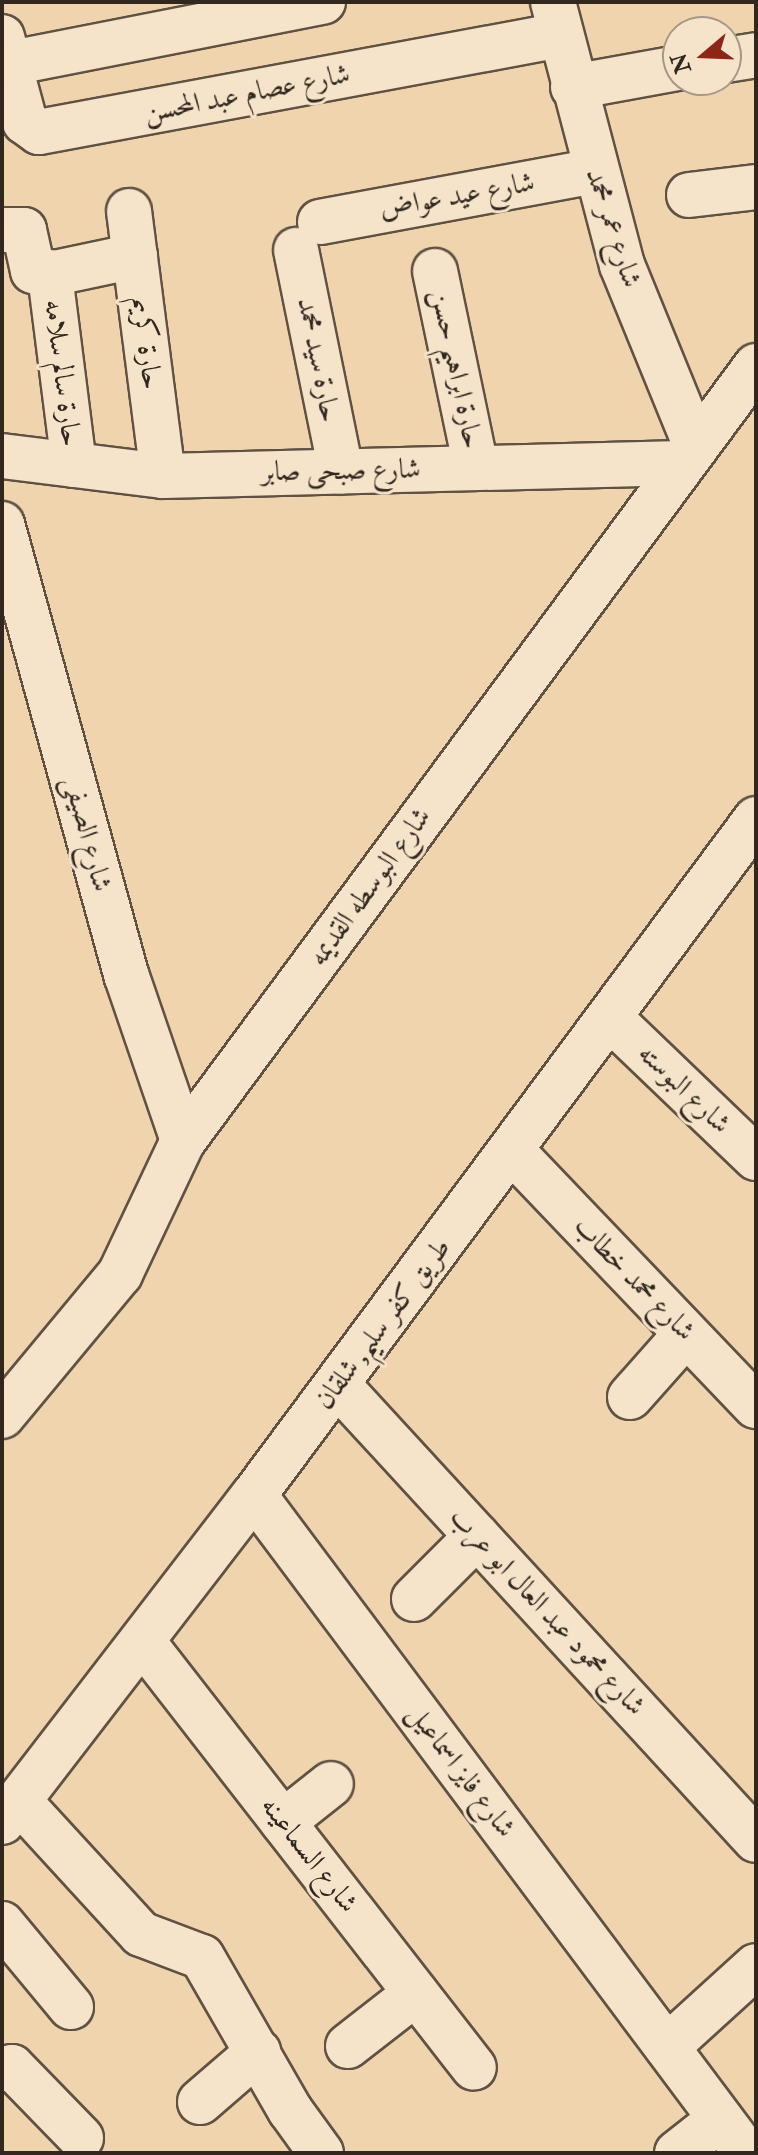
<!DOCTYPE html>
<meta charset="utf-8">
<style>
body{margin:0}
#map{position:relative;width:758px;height:2155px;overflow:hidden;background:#efd4ae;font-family:"IM FELL Double Pica",Amiri,serif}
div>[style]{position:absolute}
.roads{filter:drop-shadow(2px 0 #605243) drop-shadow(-2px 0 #605243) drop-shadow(0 2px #605243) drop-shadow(0 -2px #605243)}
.minor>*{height:44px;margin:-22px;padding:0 22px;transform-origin:22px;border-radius:22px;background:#f5e3ca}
span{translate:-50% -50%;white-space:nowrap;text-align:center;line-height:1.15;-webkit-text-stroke:6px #f5e3ca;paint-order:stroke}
.street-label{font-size:28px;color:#31271f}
.frame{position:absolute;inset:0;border:4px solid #31271f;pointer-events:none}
.north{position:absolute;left:662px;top:16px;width:80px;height:80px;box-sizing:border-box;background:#f5e3ca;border:2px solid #a79886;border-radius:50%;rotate:251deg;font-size:22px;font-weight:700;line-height:32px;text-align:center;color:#31271f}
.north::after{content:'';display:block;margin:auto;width:28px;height:36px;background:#8f2418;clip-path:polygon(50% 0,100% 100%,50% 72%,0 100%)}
</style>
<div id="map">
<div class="roads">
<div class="minor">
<i style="left:553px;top:2px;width:272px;rotate:75.3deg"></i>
<i style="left:622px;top:265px;width:196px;rotate:67.8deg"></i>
<i style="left:2px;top:37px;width:88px;rotate:74.9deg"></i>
<i style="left:25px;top:122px;width:17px;rotate:36deg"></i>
<i style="left:39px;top:132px;width:531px;rotate:-10.53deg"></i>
<i style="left:726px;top:60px;width:30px;rotate:-9deg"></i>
<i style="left:11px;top:63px;width:318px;rotate:-11.1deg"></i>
<i style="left:573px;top:87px;width:107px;rotate:-10.3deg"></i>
<i style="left:689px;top:195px;width:67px;rotate:-6.8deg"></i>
<i style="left:129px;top:211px;width:267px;rotate:82.7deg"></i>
<i style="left:320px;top:222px;width:279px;rotate:-10.5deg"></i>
<i style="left:2px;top:230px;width:22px"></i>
<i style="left:24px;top:230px;width:42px;rotate:77.6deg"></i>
<i style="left:33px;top:271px;width:17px;rotate:3deg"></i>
<i style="left:296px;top:250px;width:226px;rotate:78.5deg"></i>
<i style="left:435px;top:271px;width:201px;rotate:78.2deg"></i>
<i style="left:2px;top:456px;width:162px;rotate:7.1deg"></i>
<i style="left:163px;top:476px;width:519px;rotate:-1.43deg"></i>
<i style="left:74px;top:465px;width:193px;rotate:-97.2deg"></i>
<i style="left:50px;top:274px;width:87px;rotate:-12deg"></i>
<i style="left:2px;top:524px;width:470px;rotate:74.6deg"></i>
<i style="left:127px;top:977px;width:173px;rotate:71.1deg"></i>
<i style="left:611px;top:1019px;width:201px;rotate:43.8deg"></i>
<i style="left:512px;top:1151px;width:353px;rotate:46.3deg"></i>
<i style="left:337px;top:1384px;width:619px;rotate:47.42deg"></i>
<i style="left:630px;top:1397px;width:84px;rotate:-48.4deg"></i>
<i style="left:2px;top:1416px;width:185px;rotate:-50.3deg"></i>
<i style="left:120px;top:1274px;width:147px;rotate:-64.7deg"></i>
<i style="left:183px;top:1141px;width:964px;rotate:-53.52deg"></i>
<i style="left:254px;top:1495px;width:822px;rotate:53.21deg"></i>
<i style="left:414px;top:1599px;width:89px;rotate:-45deg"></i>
<i style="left:143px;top:1642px;width:539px;rotate:52.15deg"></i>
<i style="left:19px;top:1801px;width:180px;rotate:47.5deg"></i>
<i style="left:141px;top:1934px;width:65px;rotate:20.7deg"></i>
<i style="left:202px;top:1957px;width:177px;rotate:60.1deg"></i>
<i style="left:290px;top:2110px;width:53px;rotate:54.2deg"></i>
<i style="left:2px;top:1822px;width:413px;rotate:-52.4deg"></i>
<i style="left:254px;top:1495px;width:842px;rotate:-53.4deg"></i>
<i style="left:283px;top:1822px;width:61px;rotate:-38.4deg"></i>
<i style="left:2px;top:1924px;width:108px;rotate:50.3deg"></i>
<i style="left:348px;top:2046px;width:86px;rotate:-37.9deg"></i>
<i style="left:667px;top:2047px;width:120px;rotate:-42.3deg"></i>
<i style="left:2px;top:2069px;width:10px;rotate:-11deg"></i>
<i style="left:12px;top:2067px;width:99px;rotate:45.8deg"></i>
<i style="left:200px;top:2102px;width:77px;rotate:-40.8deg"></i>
<i style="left:677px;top:2153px;width:55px;rotate:-38.3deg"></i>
</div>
</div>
<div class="street-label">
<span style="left:247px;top:94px;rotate:-11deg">شارع عصام عبد المحسن</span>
<span style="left:457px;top:196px;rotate:-10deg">شارع عيد عواض</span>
<span style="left:613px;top:228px;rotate:72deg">شارع عمر محمد</span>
<span style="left:146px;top:343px;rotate:83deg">حارة كريم</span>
<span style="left:318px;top:360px;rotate:79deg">حارة سيد محمد</span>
<span style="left:456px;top:369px;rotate:78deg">حارة ابراهيم حسن</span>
<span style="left:62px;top:373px;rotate:83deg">حارة سالم سلامه</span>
<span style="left:341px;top:471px;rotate:-1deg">شارع صبحى صابر</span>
<span style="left:87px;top:834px;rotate:75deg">شارع الصيفى</span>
<span style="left:370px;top:887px;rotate:-54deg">شارع البوسطه القديمه</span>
<span style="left:684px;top:1089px;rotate:44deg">شارع البوسته</span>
<span style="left:634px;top:1279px;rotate:46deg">شارع محمد خطاب</span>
<span style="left:383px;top:1324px;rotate:-53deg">طريق كفر سليم, شلقان</span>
<span style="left:547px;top:1612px;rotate:47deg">شارع محمود عبد العال ابو عرب</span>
<span style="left:461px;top:1771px;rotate:53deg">شارع فايز اسماعيل</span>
<span style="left:309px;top:1855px;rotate:52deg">شارع السماعينه</span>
</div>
<div class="frame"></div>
<div class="north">N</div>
</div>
